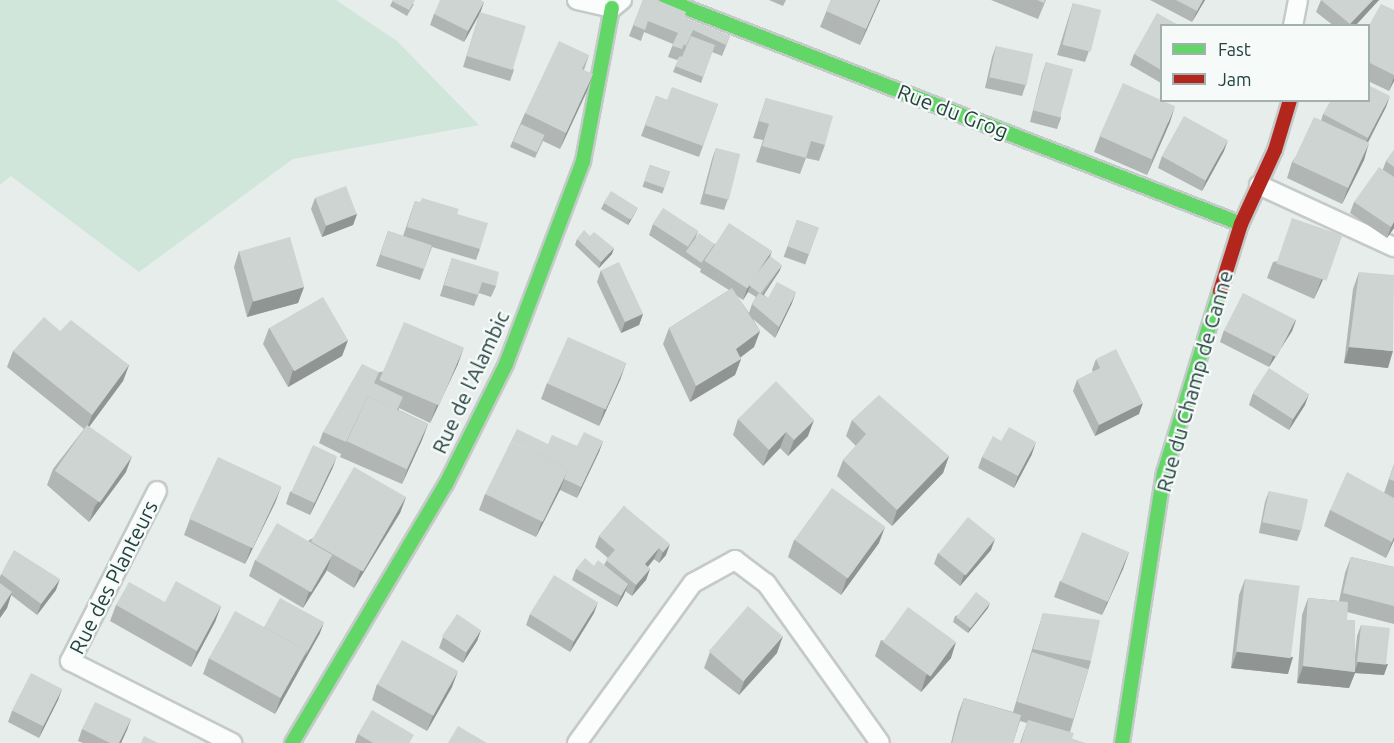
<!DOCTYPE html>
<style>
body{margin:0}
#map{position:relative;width:1394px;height:743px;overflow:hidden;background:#e7edeb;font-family:Ubuntu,sans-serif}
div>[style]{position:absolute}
.green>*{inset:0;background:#d0e6db}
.roads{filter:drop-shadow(2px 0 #c4cac8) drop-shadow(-2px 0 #c4cac8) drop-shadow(0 2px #c4cac8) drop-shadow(0 -2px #c4cac8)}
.street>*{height:18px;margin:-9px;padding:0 9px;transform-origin:9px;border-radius:9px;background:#fbfcfc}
.fast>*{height:14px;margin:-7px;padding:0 7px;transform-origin:7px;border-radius:7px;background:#63d668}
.jam>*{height:14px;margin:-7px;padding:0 7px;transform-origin:7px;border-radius:7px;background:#b3261e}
.wall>*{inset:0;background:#b1b6b5;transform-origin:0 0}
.shaded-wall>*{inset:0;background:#909493}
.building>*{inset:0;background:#ced4d2;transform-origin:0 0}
span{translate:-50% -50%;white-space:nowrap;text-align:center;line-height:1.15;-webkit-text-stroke:4.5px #f6fbf9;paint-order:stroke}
.street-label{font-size:21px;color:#234240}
.legend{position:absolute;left:1160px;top:24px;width:210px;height:78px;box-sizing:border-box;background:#f6fbf9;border:2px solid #a2b1af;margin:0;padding:8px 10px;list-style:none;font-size:18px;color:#234240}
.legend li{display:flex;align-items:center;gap:12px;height:30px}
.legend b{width:30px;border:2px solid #a2b1af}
</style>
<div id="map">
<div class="green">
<i style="clip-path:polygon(0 0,336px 0,397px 41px,479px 125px,293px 159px,139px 272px,11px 176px,0 185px)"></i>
</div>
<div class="roads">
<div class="street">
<i style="left:577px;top:0;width:36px;rotate:13deg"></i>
<i style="left:612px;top:8px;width:13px;rotate:-39deg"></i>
<i style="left:1293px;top:26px;width:26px;rotate:-79deg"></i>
<i style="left:1259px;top:185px;width:149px;rotate:24.7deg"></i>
<i style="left:157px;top:491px;width:191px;rotate:117.1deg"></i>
<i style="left:70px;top:661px;width:182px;rotate:26.8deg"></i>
<i style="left:577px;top:743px;width:198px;rotate:-54.1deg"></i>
<i style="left:693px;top:583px;width:48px;rotate:-28.7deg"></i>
<i style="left:735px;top:560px;width:39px;rotate:37deg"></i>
<i style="left:766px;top:583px;width:196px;rotate:54.5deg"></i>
</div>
<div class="fast">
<i style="left:666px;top:0;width:617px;rotate:21.28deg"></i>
<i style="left:292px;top:743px;width:301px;rotate:-59.3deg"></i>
<i style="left:446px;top:484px;width:134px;rotate:-63.4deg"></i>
<i style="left:506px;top:364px;width:217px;rotate:-69.2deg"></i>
<i style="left:583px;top:161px;width:156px;rotate:-79.3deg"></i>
<i style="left:1122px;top:743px;width:273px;rotate:-81.2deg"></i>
<i style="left:1164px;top:473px;width:190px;rotate:-72.9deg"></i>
</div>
<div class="jam">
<i style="left:1220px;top:291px;width:70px;rotate:-72.6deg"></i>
<i style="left:1241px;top:224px;width:81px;rotate:-65.3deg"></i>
<i style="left:1275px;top:150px;width:52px;rotate:-73.3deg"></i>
</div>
</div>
<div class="wall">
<i style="clip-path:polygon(393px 0,414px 4px,407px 16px,390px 6px)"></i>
<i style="clip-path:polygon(643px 0,684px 18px,730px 36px,722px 56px,712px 52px,701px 83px,673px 72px,680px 56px,677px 60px,668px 57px,673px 44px,644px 32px,641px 41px,629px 36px)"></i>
<i style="clip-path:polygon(769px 0,786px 0,783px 6px)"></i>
<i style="clip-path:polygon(831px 0,880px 0,860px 45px,820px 27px)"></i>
<i style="clip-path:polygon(991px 0,1046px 0,1038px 19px)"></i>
<i style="clip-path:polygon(1150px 0,1205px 0,1192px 22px)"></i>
<i style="clip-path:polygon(1321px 0,1379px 0,1355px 26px,1334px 26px,1316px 12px)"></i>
<i style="clip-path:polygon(484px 2px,480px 13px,464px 42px,430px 25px,434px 14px)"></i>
<i style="clip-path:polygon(1073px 3px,1089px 51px,1085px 62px,1057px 55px)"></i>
<i style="clip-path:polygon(1394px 10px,1394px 81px,1389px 91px,1368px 81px,1368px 27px)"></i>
<i style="clip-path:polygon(480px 12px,514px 70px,510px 81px,463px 67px)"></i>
<i style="clip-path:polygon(1161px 26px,1161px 83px,1130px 65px,1134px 54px)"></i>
<i style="clip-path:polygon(996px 46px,1026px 84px,1022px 96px,985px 88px,992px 57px)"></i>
<i style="clip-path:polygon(589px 55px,584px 70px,587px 91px,560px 149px,543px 141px,535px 158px,510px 147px,525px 113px)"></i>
<i style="clip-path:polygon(1046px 62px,1061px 118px,1057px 129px,1030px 122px,1042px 74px)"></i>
<i style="clip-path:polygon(656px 96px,667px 100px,718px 104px,699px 157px,641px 136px)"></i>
<i style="clip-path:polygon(766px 98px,825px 145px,819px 161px,806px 158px,800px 174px,756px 162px,763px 140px,753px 138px)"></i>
<i style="clip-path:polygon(1386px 107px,1368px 143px,1364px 160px,1342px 204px,1287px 178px,1292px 162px,1321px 121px,1323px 114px)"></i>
<i style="clip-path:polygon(1170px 122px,1147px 175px,1094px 152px,1100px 136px)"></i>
<i style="clip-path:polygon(716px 148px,728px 199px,724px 210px,700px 204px,712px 159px)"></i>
<i style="clip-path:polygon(1394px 150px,1394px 228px,1387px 238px,1350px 213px,1354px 202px,1383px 169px,1386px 161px)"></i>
<i style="clip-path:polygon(1224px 151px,1202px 191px,1158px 168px,1162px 156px)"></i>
<i style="left:650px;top:165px;width:21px;height:23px;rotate:19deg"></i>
<i style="clip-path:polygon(315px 198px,357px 214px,353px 225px,322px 237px,311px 209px)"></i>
<i style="clip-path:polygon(415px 201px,457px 214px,480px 249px,476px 260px,432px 247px,420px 280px,376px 266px,388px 231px,403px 236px)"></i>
<i style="clip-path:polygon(604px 203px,635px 213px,628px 225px,601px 209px)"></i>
<i style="left:797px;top:220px;width:23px;height:39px;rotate:20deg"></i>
<i style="clip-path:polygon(evenodd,653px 224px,698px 231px,696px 237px,715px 244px,770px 256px,780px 270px,764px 295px,768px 298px,792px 303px,775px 338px,753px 319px,760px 331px,754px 347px,740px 358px,741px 359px,735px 375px,690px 402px,663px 344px,669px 328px,729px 290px,700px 272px,701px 269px,649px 235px,653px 224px,748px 292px,756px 297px,752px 304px,749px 313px,737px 296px,743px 300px,748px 292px)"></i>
<i style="clip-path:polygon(577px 239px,612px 254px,599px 268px,575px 245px)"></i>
<i style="clip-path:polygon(239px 251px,304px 287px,298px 303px,247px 317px,234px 267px)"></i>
<i style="clip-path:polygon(1336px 251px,1314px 299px,1267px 278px,1273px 262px)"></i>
<i style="clip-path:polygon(452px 258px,496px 286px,491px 297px,479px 293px,474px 306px,440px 296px)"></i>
<i style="clip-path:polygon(601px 270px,643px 314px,639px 325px,621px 333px,597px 282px)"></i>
<i style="clip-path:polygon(1359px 272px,1388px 368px,1344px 363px,1353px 289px)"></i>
<i style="clip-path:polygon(1296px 320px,1292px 331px,1269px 367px,1220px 342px,1224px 330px)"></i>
<i style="clip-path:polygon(269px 328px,348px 340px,342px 356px,288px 387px,263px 344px)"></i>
<i style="clip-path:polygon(60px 331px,129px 365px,123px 381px,89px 427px,126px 472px,89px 522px,47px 485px,53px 469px,84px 429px,7px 367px,13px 351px)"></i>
<i style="clip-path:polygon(1096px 359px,1139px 414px,1095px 436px,1073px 391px,1077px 380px,1093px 372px,1092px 370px)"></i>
<i style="clip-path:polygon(626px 363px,620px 380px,599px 426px,541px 399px,547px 383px)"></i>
<i style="clip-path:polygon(458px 364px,430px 423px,399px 408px,399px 410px,428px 424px,422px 440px,402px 484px,340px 457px,341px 454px,319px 443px,323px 432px,379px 372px)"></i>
<i style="clip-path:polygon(1253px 393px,1305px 405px,1289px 430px,1249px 405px)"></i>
<i style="clip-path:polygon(738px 419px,808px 436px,788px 456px,780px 448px,763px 466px,733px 435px)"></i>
<i style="clip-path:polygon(852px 420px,949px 456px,943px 473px,892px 526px,837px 476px,843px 460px,856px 446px,846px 436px)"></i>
<i style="clip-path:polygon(603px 441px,599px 452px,577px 498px,560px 490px,536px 537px,479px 510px,485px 494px,548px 444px,577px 446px)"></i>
<i style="clip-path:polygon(1001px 441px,1032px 454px,1014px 488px,978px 468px,982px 457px)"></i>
<i style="clip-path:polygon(1394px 464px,1394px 540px,1386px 558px,1324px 526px,1330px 510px,1384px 493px)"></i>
<i style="clip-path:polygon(333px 467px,310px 515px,286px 504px,290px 492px)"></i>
<i style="clip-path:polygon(281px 487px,275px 503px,245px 564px,184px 535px,190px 519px)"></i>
<i style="clip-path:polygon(1269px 491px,1301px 530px,1297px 541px,1259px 533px,1265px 502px)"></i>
<i style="clip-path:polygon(406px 497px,400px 513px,354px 588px,326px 570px,303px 608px,249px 576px,255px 560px,308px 542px,309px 540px)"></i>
<i style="clip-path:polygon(624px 506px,666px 555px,659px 563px,654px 559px,648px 567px,650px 569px,646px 580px,632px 596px,625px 591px,617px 607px,572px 580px,576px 569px,594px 566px,604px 565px,608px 558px,595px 547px,599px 536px)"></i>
<i style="clip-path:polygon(794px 540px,879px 543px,841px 595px,788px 557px)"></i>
<i style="clip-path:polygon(991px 550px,960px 586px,934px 564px,938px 553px)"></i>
<i style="clip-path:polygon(1129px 552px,1123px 569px,1102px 615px,1054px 597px,1060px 581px)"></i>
<i style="clip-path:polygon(1351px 557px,1394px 567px,1394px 624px,1347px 612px,1347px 620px,1355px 656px,1357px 636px,1361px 625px,1384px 675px,1355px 673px,1349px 688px,1297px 683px,1302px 615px,1308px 598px,1339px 601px,1345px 573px)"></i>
<i style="clip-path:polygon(1px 574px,56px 590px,37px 615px,11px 595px,7px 608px,0 618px,0 577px)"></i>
<i style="clip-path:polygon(1245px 579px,1288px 674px,1231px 668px,1239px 595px)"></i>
<i style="clip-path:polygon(165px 602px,221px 606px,215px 622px,191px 667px,110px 621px,116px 605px)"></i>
<i style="clip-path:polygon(988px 608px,968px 633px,953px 622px,955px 616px)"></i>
<i style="clip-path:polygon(594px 613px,570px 652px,526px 625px,530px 614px)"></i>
<i style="clip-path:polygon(1043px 613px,1091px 661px,1070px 732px,1072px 739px,1085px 743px,1020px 743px,1027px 723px,1020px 721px,1013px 743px,951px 743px,958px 714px,964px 698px,1013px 712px)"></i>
<i style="clip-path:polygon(264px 627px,320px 633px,275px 714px,203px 674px,209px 658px)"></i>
<i style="clip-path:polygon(481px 630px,477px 641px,463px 663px,439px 648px,443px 637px)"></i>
<i style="clip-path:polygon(881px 640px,951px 658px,921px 692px,875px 656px)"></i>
<i style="clip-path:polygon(710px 652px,777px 653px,739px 695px,704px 668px)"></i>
<i style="clip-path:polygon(377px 684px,452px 687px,427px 731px,372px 700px)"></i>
<i style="clip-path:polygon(62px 689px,58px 700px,39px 738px,8px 722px,12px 711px)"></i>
<i style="clip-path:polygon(131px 719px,121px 743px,83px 743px,78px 741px,82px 729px)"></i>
<i style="clip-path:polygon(358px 734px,411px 743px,355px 743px)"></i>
</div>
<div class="shaded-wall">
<i style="clip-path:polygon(879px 0,880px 0,860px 45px,866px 29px)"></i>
<i style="clip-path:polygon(1203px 0,1205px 0,1192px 22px,1197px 11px)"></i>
<i style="clip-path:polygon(1373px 0,1379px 0,1355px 26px,1350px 26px,1350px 24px)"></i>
<i style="clip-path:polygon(484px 2px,480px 13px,464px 42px,468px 31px)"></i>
<i style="clip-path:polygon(593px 74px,587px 91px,560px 149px,566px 133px)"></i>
<i style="clip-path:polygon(1394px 77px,1394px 81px,1389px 91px)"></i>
<i style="clip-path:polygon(1390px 96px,1386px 107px,1364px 149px,1368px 138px)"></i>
<i style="clip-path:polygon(1175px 106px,1170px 122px,1147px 175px,1153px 159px)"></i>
<i style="clip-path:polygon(1228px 140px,1224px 151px,1202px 191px,1206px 180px)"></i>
<i style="clip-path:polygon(1369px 143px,1364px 160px,1342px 204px,1348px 188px)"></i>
<i style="clip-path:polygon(638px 208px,635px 213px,628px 225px,630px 219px)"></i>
<i style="clip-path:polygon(357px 214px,353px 225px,322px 237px,326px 226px)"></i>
<i style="clip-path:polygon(1394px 222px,1394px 228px,1387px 238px,1391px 227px)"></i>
<i style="clip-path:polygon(1342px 235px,1336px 251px,1314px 299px,1320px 283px)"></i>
<i style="clip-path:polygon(614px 248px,612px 254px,599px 268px,601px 262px)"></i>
<i style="clip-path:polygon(772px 251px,768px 262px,750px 286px,748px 292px,743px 300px,747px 289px)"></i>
<i style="clip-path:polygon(782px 265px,780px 270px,760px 300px,763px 294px)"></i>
<i style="clip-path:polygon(304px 287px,298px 303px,247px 317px,253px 301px)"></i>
<i style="clip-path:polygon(796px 292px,792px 303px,775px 338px,779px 327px)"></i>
<i style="clip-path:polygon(643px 314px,639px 325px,621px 333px,625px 322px)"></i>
<i style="clip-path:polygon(1296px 320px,1292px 331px,1269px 367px,1273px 356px)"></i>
<i style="clip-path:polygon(760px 331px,754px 347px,730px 365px,736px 349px)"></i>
<i style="clip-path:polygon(348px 340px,342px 356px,288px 387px,293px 370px)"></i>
<i style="clip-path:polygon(464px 347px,458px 364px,430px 423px,436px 407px)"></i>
<i style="clip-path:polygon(1349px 347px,1393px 351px,1388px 368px,1344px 363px)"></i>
<i style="clip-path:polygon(741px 359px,735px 375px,690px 402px,696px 386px)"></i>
<i style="clip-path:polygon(626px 363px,620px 380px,599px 426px,604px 410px)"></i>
<i style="clip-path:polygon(129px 365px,123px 381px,86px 431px,92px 415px)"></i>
<i style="clip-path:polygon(1309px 394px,1305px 405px,1289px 430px,1293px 419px)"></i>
<i style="clip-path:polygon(1143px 403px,1139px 414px,1095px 436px,1099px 425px)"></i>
<i style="clip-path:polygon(814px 420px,808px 436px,788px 456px,794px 440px)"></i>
<i style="clip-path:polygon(428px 424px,422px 440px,402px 484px,408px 468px)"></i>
<i style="clip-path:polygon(786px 432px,780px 448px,763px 466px,769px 450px)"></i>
<i style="clip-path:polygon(603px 441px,599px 452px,577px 498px,581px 487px)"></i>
<i style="clip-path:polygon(1036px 442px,1032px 454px,1014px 488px,1018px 476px)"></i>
<i style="clip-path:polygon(132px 456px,126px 472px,89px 522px,95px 506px)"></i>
<i style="clip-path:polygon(337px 456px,333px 467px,310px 515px,314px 504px)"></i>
<i style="clip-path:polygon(949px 456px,943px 473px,892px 526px,897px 510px)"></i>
<i style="clip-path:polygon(568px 469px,560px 490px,536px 537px,542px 521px)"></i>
<i style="clip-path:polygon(281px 487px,275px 503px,245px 564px,251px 548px)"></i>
<i style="clip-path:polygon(406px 497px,400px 513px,354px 588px,360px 572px)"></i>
<i style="clip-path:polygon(885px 527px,879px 543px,841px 595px,847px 578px)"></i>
<i style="clip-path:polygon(1394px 537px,1394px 540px,1386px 558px,1392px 542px)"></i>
<i style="clip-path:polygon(995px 539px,991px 550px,960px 586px,964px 575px)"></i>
<i style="clip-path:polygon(670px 544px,666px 555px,659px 563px,663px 552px)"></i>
<i style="clip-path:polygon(659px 548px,654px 559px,641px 575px,645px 564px)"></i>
<i style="clip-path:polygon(1129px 552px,1123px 569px,1102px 615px,1108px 599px)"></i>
<i style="clip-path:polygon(332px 555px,326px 572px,303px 608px,309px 592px)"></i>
<i style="clip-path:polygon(650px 569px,646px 580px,632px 596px,636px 585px)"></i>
<i style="clip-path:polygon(60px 579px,56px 590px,37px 615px,41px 604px)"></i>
<i style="clip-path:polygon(628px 584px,624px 595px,617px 607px,621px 596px)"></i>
<i style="clip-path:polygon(12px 592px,7px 608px,0 618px,0 610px)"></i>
<i style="clip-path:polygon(598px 602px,594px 613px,570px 652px,574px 641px)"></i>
<i style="clip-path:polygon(990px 603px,988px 608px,968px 633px,970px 627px)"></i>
<i style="clip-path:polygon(221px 606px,215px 622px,191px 667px,197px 651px)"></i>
<i style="clip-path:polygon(324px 622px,320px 633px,275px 714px,281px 697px)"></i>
<i style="clip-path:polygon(481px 630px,477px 641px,463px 663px,467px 652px)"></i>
<i style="clip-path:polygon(783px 636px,777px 653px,739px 695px,745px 679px)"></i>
<i style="clip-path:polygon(956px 642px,951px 658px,921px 692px,926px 676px)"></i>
<i style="clip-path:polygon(1237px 652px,1293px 657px,1288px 674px,1231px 668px)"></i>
<i style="clip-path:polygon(1358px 662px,1388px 664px,1384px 675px,1355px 673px,1349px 688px,1297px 683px,1303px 666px,1354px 672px)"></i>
<i style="clip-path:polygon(458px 671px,452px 687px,427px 731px,433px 715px)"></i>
<i style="clip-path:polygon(62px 689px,58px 700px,39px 738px,43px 727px)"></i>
<i style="clip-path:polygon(131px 719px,127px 730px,121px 743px,119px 743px)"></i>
</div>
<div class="building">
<i style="clip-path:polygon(393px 0,415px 0,409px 10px,392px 1px)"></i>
<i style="clip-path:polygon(440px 0,481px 0,484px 2px,468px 31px,434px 14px)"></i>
<i style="clip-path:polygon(643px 0,657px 0,686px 12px,684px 18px,730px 36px,726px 45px,693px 30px,686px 46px,684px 44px,682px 49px,672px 46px,678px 33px,648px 21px,645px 30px,633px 25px)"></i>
<i style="clip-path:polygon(831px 0,879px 0,866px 29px,826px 11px)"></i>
<i style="clip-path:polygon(1037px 0,1045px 0,1044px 3px)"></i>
<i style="clip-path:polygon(1176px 0,1203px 0,1197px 11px)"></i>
<i style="clip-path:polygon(1321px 0,1373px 0,1350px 24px)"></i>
<i style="left:1073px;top:3px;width:29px;height:43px;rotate:14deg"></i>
<i style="clip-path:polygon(1381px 4px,1394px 10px,1394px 75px,1368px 62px,1368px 27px)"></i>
<i style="left:480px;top:12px;width:48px;height:46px;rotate:17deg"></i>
<i style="clip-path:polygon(1157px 13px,1180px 26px,1161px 26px,1161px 70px,1134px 54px)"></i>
<i style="clip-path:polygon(691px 36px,715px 45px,703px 77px,675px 66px,680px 56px,682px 57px)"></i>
<i style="clip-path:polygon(559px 41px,589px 55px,582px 69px,593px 74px,566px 133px,525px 113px)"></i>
<i style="left:996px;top:46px;width:38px;height:32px;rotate:12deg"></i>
<i style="left:1046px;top:62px;width:28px;height:50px;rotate:15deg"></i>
<i style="left:1123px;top:83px;width:57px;height:58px;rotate:24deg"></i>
<i style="clip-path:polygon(1368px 85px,1390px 96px,1368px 138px,1323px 114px,1331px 100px,1368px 100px)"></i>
<i style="clip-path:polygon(672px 87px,718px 104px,703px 146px,645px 125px,656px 96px,667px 100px)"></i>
<i style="clip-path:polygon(766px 98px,833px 116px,825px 145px,811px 141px,806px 158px,762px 146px,769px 124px,759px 121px)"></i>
<i style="left:1184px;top:116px;width:50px;height:46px;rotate:29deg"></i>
<i style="left:1314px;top:117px;width:61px;height:50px;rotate:25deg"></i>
<i style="left:521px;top:124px;width:26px;height:19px;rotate:25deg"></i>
<i style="left:716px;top:148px;width:25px;height:47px;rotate:14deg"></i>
<i style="clip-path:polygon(1394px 150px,1394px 167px,1386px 161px)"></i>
<i style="left:650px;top:165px;width:21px;height:17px;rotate:19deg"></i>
<i style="clip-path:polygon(1379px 167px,1394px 177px,1394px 222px,1391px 227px,1354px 202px)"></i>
<i style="left:346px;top:186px;width:30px;height:33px;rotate:69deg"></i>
<i style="left:611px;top:191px;width:32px;height:14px;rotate:32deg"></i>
<i style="clip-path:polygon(422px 198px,459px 209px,457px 214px,488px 223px,480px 249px,407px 227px,415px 201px,420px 202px)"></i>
<i style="left:663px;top:208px;width:42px;height:19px;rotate:33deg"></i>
<i style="left:1292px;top:218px;width:53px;height:48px;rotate:19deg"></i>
<i style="left:797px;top:220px;width:23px;height:28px;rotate:20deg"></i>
<i style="left:729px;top:223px;width:51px;height:45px;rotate:33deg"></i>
<i style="clip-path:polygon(584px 230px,590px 236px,594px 232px,614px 248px,601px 262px,577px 239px)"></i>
<i style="left:388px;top:231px;width:46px;height:25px;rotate:18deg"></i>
<i style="left:699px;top:233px;width:19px;height:23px;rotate:35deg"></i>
<i style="left:290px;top:237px;width:52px;height:53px;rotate:74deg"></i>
<i style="left:770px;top:256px;width:15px;height:36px;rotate:37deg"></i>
<i style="clip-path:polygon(452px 258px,499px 272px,496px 286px,482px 282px,478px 295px,444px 285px)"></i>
<i style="left:619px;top:262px;width:57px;height:20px;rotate:65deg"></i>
<i style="clip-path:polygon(1359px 272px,1394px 275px,1393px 351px,1349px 347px)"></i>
<i style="clip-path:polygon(777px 282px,796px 292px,779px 327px,752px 304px,759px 293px,768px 298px)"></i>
<i style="clip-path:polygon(732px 288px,760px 331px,736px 349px,741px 359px,696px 386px,669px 328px)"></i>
<i style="left:1243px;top:293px;width:59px;height:42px;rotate:27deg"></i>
<i style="left:323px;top:297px;width:50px;height:62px;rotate:60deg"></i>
<i style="clip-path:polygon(44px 317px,60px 331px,71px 320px,129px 365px,92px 415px,13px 351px)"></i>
<i style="left:404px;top:322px;width:65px;height:63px;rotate:23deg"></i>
<i style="left:568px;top:337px;width:64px;height:51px;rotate:24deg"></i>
<i style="clip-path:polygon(1116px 349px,1143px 403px,1099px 425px,1077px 380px,1100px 368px,1096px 359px)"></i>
<i style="clip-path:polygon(362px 364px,379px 372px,374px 383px,403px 397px,397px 410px,368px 396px,346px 442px,323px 432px)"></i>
<i style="left:1269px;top:368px;width:48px;height:30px;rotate:33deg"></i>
<i style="clip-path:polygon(776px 381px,814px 420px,794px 440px,786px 432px,769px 450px,738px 419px)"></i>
<i style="clip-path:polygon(879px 395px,949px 456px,897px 510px,843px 460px,866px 434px,852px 420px)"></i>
<i style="left:368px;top:396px;width:66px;height:50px;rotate:25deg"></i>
<i style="left:87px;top:425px;width:55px;height:56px;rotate:35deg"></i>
<i style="clip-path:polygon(1009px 427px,1036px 442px,1018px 476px,982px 457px,993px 436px,1001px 441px)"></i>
<i style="clip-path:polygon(517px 429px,548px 444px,552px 435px,577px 446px,584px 432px,603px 441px,581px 487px,564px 479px,568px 469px,511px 441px)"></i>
<i style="left:511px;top:441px;width:64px;height:59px;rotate:26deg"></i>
<i style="left:313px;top:445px;width:26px;height:52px;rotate:25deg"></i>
<i style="left:218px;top:457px;width:70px;height:68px;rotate:25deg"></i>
<i style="clip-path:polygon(1394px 465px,1394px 481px,1389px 479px)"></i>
<i style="left:354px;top:467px;width:60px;height:86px;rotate:30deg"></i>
<i style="clip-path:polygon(1347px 472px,1394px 498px,1394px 537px,1392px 542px,1330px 510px)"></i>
<i style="left:832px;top:488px;width:66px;height:64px;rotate:36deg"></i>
<i style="left:1269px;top:491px;width:40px;height:32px;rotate:12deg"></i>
<i style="clip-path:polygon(624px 506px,670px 544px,663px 552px,659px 548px,645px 564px,650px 569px,636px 585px,606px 560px,615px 550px,599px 536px)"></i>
<i style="left:968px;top:517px;width:35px;height:47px;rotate:39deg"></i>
<i style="left:277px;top:523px;width:64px;height:43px;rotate:30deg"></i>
<i style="left:1082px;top:532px;width:51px;height:54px;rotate:23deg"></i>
<i style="clip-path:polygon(14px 550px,60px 579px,41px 604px,1px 574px)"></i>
<i style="clip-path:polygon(1351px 557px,1394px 567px,1394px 606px,1343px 593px)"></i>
<i style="clip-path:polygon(585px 558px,594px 566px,598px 560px,628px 584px,621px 596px,576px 569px)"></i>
<i style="left:554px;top:575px;width:52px;height:46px;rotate:32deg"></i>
<i style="left:1245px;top:579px;width:55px;height:73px;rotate:7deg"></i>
<i style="clip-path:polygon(176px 581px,221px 606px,197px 651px,116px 605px,129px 582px,165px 602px)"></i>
<i style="clip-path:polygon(0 583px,12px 592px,0 610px)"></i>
<i style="left:976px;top:592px;width:18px;height:32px;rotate:38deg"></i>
<i style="clip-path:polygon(280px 598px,324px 622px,305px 656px,307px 651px,264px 627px)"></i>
<i style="clip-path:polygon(1308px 598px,1348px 602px,1347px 620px,1355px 620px,1355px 672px,1303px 666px)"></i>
<i style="left:748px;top:606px;width:46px;height:60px;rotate:41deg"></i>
<i style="left:908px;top:607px;width:59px;height:43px;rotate:36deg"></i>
<i style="left:235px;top:611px;width:82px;height:54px;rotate:29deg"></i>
<i style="clip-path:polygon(1043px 613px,1100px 620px,1091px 661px,1033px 649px)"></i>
<i style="left:457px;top:614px;width:29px;height:27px;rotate:34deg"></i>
<i style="left:1361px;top:625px;width:29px;height:37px;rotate:6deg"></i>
<i style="left:402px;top:640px;width:64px;height:51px;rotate:29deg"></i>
<i style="left:1032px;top:652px;width:59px;height:52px;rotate:17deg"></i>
<i style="left:31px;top:673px;width:35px;height:42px;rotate:27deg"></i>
<i style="clip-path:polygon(964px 698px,1021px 715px,1013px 743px,952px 743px)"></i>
<i style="clip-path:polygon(95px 702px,131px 719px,119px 743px,110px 743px,82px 729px)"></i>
<i style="clip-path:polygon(372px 710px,414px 735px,409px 743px,373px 743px,358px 734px)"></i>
<i style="clip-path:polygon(1028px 720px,1074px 733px,1072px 739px,1085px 743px,1021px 743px)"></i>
<i style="clip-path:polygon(458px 726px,487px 743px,448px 743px)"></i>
<i style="clip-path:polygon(144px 736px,158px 743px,141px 743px)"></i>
</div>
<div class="street-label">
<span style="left:953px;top:111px;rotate:21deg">Rue du Grog</span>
<span style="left:1194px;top:381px;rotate:-74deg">Rue du Champ de Canne</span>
<span style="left:470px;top:382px;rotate:-65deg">Rue de l'Alambic</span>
<span style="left:113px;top:577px;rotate:-63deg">Rue des Planteurs</span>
</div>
<ul class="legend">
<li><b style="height:8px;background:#63d668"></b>Fast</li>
<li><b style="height:8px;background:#b3261e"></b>Jam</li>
</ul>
</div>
